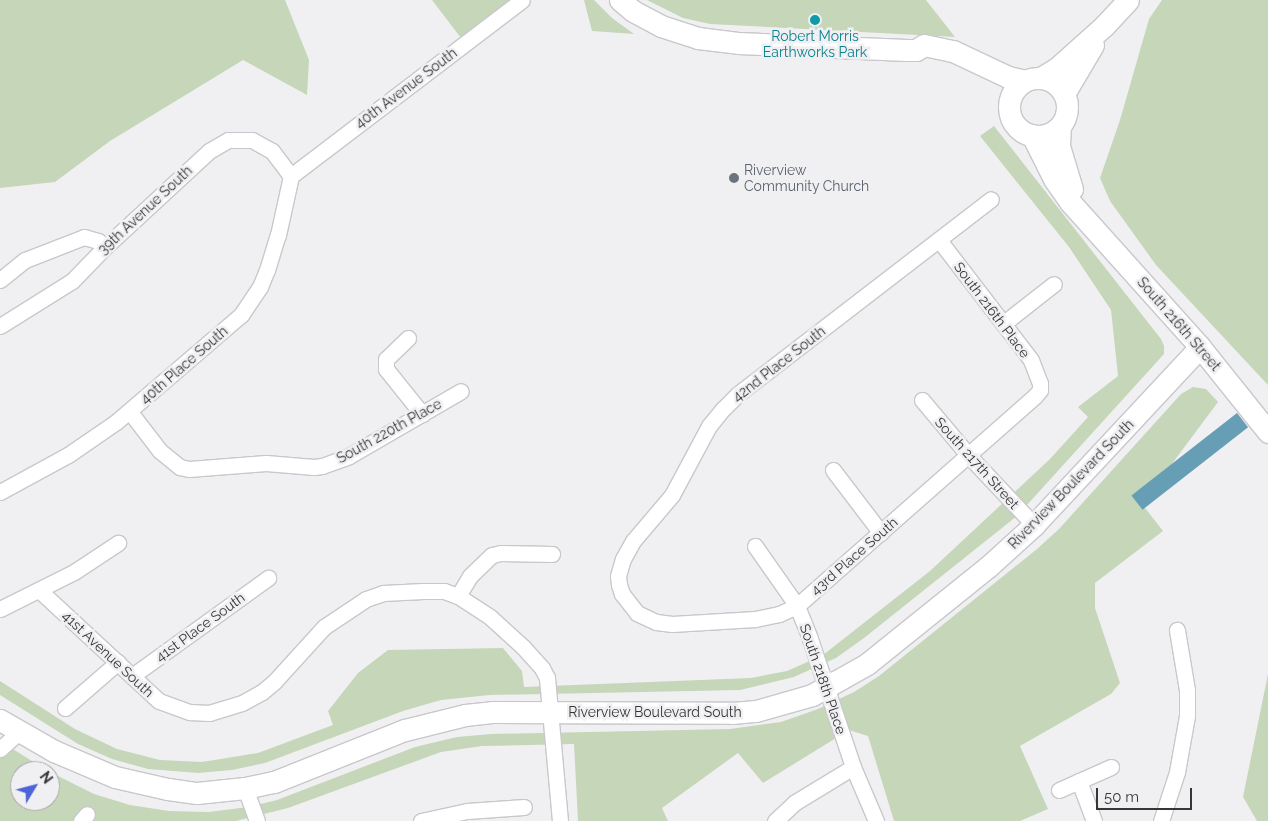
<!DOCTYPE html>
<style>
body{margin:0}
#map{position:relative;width:1268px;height:821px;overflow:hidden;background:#f0f0f3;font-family:Raleway,sans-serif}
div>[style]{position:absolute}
.green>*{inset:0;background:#c6d6b9}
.water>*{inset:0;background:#669fb5;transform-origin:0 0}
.roads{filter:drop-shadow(1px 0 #c8c8cc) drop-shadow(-1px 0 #c8c8cc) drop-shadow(0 1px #c8c8cc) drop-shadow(0 -1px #c8c8cc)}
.street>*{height:15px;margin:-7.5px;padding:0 7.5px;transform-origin:7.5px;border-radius:7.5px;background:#fff}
.secondary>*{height:21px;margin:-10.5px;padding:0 10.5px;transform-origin:10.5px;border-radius:10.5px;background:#fff}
.secondary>.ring{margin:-10.5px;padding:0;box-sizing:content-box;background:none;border:21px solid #fff;border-radius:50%}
.dots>*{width:14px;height:14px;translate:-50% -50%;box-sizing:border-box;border:2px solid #f0f0f3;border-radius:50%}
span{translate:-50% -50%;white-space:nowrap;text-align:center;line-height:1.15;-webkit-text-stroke:5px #f0f0f3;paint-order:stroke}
.culture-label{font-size:14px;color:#0d838f}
.street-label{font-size:14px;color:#363637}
.worship-label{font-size:14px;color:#5b616d}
.left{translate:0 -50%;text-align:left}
.north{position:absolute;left:10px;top:761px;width:50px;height:50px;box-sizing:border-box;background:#f0f0f3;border:1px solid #a6a6a8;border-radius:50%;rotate:53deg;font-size:14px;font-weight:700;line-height:20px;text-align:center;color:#363637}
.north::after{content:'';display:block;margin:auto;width:18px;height:22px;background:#4c64d8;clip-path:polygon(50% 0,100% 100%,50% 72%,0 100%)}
.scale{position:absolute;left:1096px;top:788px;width:96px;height:22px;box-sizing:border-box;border:2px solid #363637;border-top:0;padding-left:6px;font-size:15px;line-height:18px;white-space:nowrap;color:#363637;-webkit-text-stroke:4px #f0f0f3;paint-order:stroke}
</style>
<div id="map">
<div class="green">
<i style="clip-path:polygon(0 0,285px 0,309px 60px,307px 95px,243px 60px,110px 141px,55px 182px,0 188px)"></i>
<i style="clip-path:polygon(432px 0,511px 0,461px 38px)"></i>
<i style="clip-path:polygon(584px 0,594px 0,612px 18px,634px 34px,592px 31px)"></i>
<i style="clip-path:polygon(647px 0,926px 0,955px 37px,710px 24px,683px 18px)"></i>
<i style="clip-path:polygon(1162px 0,1268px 0,1268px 385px,1156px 265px,1110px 201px,1100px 178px,1120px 120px,1149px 19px)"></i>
<i style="clip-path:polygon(994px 126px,1161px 339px,1164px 346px,1164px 354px,1017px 516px,864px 638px,836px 658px,794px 677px,740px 690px,490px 695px,441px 700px,403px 711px,265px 763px,232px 770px,198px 773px,148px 769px,112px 759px,78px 744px,0 695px,0 681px,75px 729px,117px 749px,160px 760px,202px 762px,258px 753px,333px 725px,328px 711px,358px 673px,388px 650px,503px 648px,522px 671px,524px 687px,751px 678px,787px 671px,823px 655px,930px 571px,1050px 459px,1088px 417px,1078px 407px,1118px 376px,1111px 310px,1069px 247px,980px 136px)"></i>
<i style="clip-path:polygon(1193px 387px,1206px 389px,1218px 402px,1142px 504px,1163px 531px,1095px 583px,1095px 608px,1120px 683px,1111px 694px,1020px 746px,1048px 809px,1020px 821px,894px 821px,868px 736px,849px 730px,763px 783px,738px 753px,662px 808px,668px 821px,578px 821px,574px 744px,482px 746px,441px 752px,288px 808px,236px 821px,0 821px,0 741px,48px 771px,20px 771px,20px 801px,50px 801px,50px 772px,94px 794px,130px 805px,169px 811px,209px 812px,248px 807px,277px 800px,415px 747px,457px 737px,491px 734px,730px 729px,781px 722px,818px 709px,854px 692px,879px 676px,1037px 549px,1059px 529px,1181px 394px)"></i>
<i style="clip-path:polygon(1268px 674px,1268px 821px,1257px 821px,1243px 797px)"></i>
</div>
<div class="water">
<i style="left:1237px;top:413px;width:18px;height:134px;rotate:52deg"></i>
</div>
<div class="roads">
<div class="street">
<i style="left:291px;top:176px;width:290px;rotate:-37.3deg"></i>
<i style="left:939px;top:240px;width:151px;rotate:52.5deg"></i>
<i style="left:1031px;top:360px;width:25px;rotate:69deg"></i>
<i style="left:1040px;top:383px;width:7px;rotate:90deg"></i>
<i style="left:1040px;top:390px;width:8px;rotate:130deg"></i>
<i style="left:1035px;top:396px;width:317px;rotate:138.6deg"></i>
<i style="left:797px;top:606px;width:20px;rotate:156deg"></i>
<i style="left:779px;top:614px;width:25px;rotate:168deg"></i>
<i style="left:755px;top:619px;width:83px;rotate:176.6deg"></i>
<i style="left:672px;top:624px;width:16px;rotate:-173deg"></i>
<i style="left:656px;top:622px;width:21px;rotate:-155deg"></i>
<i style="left:637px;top:613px;width:24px;rotate:-128deg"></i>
<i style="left:622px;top:594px;width:9px;rotate:-108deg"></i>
<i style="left:619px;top:585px;width:9px;rotate:-96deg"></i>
<i style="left:618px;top:576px;width:18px;rotate:-74deg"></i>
<i style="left:623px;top:559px;width:21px;rotate:-61deg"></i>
<i style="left:633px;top:541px;width:60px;rotate:-49.7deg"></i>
<i style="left:672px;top:495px;width:78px;rotate:-61.8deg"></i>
<i style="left:709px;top:426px;width:22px;rotate:-51deg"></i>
<i style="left:723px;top:409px;width:21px;rotate:-45deg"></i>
<i style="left:738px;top:394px;width:319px;rotate:-37.6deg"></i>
<i style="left:0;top:280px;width:32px;rotate:-39deg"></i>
<i style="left:25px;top:260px;width:63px;rotate:-21.3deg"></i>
<i style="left:84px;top:237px;width:15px;rotate:16deg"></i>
<i style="left:98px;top:241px;width:9px;rotate:49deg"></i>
<i style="left:1004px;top:323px;width:63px;rotate:-38deg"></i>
<i style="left:0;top:326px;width:85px;rotate:-32deg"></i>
<i style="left:72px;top:281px;width:46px;rotate:-45.9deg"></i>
<i style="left:104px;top:248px;width:143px;rotate:-42.7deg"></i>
<i style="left:209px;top:151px;width:22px;rotate:-30deg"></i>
<i style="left:228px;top:140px;width:24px"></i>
<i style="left:252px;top:140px;width:23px;rotate:29deg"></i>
<i style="left:272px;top:151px;width:31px;rotate:53deg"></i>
<i style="left:408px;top:338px;width:30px;rotate:136deg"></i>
<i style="left:386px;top:359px;width:10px;rotate:90deg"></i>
<i style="left:386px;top:369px;width:58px;rotate:51.3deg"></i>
<i style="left:922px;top:400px;width:73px;rotate:50deg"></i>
<i style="left:969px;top:456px;width:95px;rotate:46.7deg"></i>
<i style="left:130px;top:412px;width:49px;rotate:52.4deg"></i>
<i style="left:160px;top:451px;width:26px;rotate:39deg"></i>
<i style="left:180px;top:467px;width:9px;rotate:13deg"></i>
<i style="left:189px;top:469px;width:77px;rotate:-4.5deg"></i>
<i style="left:266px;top:463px;width:48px;rotate:4.8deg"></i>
<i style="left:314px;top:467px;width:8px;rotate:-7deg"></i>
<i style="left:322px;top:466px;width:29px;rotate:-20deg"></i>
<i style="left:349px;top:456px;width:129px;rotate:-30.1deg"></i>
<i style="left:833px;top:470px;width:79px;rotate:52.7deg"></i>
<i style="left:0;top:492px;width:77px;rotate:-28.6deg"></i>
<i style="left:68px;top:455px;width:58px;rotate:-34.5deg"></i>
<i style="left:116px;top:422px;width:165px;rotate:-40.6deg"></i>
<i style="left:241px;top:315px;width:34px;rotate:-56deg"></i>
<i style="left:260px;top:287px;width:18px;rotate:-68deg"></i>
<i style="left:267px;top:270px;width:37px;rotate:-73deg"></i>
<i style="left:278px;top:235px;width:60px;rotate:-77.6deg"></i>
<i style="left:755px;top:546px;width:73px;rotate:55deg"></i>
<i style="left:797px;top:606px;width:35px;rotate:68deg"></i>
<i style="left:810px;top:639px;width:135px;rotate:71.4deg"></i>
<i style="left:853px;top:767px;width:59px;rotate:66.9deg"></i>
<i style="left:39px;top:590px;width:163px;rotate:42.8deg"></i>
<i style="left:159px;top:701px;width:33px;rotate:20deg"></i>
<i style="left:190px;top:712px;width:19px;rotate:3deg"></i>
<i style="left:209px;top:713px;width:34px;rotate:-17deg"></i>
<i style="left:242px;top:703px;width:23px;rotate:-29deg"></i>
<i style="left:262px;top:692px;width:16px;rotate:-40deg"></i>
<i style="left:274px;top:682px;width:74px;rotate:-47.7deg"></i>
<i style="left:324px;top:627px;width:50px;rotate:-33.7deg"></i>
<i style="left:366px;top:599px;width:18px;rotate:-19deg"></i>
<i style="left:383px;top:593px;width:40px;rotate:-2.9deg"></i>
<i style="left:423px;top:591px;width:21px"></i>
<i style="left:444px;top:591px;width:15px;rotate:20deg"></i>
<i style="left:458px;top:596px;width:38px;rotate:33deg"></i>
<i style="left:490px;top:617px;width:45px;rotate:42.3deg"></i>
<i style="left:523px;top:647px;width:28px;rotate:48deg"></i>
<i style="left:542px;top:668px;width:11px;rotate:63deg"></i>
<i style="left:547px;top:678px;width:144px;rotate:84.8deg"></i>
<i style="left:458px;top:596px;width:23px;rotate:-59deg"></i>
<i style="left:470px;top:576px;width:30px;rotate:-44deg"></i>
<i style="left:492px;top:555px;width:9px;rotate:-13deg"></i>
<i style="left:501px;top:553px;width:51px;rotate:1.1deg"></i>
<i style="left:0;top:609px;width:83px;rotate:-26.6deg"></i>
<i style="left:74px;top:572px;width:53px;rotate:-33.4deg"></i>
<i style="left:132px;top:676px;width:168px;rotate:-35.8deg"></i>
<i style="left:65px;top:708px;width:70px;rotate:-41deg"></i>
<i style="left:0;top:749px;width:25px;rotate:-42deg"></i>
<i style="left:1079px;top:781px;width:43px;rotate:69.4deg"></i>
<i style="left:245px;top:788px;width:35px;rotate:70deg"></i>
<i style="left:1059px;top:790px;width:57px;rotate:-23.9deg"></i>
<i style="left:81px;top:821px;width:9px;rotate:-49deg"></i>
<i style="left:421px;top:821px;width:47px;rotate:-12.3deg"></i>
<i style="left:467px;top:811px;width:57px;rotate:-4deg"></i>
<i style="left:775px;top:821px;width:26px;rotate:-43deg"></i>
<i style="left:794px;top:803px;width:69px;rotate:-31.4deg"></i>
<i style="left:1161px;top:821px;width:52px;rotate:-71.9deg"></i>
<i style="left:1177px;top:772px;width:57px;rotate:-79.9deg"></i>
<i style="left:1187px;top:716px;width:26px;rotate:-90deg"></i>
<i style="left:1187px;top:690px;width:61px;rotate:-99.5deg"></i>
</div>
<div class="secondary">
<i style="left:620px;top:0;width:17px;rotate:40deg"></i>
<i style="left:633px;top:11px;width:32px;rotate:28deg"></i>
<i style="left:661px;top:26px;width:39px;rotate:18deg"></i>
<i style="left:698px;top:38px;width:40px;rotate:7.1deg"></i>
<i style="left:738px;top:43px;width:169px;rotate:2.4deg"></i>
<i style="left:907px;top:50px;width:9px"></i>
<i style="left:916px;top:50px;width:9px;rotate:-32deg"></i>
<i style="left:924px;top:45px;width:30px;rotate:12deg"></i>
<i style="left:953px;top:51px;width:61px;rotate:25.3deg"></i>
<i style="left:1008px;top:77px;width:17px;rotate:13deg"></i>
<i style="left:1041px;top:78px;width:19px;rotate:-32deg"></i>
<i style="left:1057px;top:68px;width:63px;rotate:-41.8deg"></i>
<i style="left:1104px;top:26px;width:35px;rotate:-47deg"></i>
<i class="ring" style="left:1009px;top:78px;width:37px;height:37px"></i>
<i style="left:1064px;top:94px;width:57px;rotate:-59.4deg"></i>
<i style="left:1060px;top:126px;width:20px;rotate:93deg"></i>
<i style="left:1059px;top:146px;width:45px;rotate:73.2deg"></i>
<i style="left:1032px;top:135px;width:49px;rotate:63.4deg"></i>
<i style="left:1054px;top:179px;width:29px;rotate:55deg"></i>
<i style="left:1071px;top:203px;width:193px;rotate:48.1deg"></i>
<i style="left:1200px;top:347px;width:109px;rotate:51.3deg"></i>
<i style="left:0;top:720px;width:62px;rotate:29.9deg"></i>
<i style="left:54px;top:751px;width:66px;rotate:23.1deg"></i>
<i style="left:115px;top:777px;width:54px;rotate:12.8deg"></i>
<i style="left:168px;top:789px;width:29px;rotate:8deg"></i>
<i style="left:197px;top:793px;width:48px;rotate:-5.9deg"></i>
<i style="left:245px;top:788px;width:30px;rotate:-12deg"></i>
<i style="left:274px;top:782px;width:141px;rotate:-21.7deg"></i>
<i style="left:405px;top:730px;width:62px;rotate:-14deg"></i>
<i style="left:465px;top:715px;width:27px;rotate:-6deg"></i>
<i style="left:492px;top:712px;width:240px;rotate:0.2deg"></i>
<i style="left:732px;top:713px;width:24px;rotate:-5deg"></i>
<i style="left:756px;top:711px;width:58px;rotate:-15.9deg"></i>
<i style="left:812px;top:695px;width:63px;rotate:-29.4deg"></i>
<i style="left:867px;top:664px;width:156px;rotate:-38.8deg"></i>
<i style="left:989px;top:566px;width:61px;rotate:-42.3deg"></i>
<i style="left:1034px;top:525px;width:243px;rotate:-47deg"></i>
</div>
</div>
<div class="dots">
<i style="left:815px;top:20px;background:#0f9aa8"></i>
<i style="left:734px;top:178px;background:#6b7280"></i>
</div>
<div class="culture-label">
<span style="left:815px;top:44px">Robert Morris<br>Earthworks Park</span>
</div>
<div class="street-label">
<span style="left:406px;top:88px;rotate:-37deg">40th Avenue South</span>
<span style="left:145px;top:210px;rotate:-43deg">39th Avenue South</span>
<span style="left:992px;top:310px;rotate:53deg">South 216th Place</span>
<span style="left:1179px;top:324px;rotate:49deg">South 216th Street</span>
<span style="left:779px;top:364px;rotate:-38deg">42nd Place South</span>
<span style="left:184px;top:365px;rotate:-41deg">40th Place South</span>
<span style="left:389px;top:431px;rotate:-29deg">South 220th Place</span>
<span style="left:977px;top:463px;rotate:48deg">South 217th Street</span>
<span style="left:1071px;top:484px;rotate:-46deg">Riverview Boulevard South</span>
<span style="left:854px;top:556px;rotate:-41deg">43rd Place South</span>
<span style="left:200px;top:627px;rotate:-36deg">41st Place South</span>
<span style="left:108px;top:654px;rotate:43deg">41st Avenue South</span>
<span style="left:823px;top:679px;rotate:71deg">South 218th Place</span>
<span style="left:655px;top:712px">Riverview Boulevard South</span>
</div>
<div class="worship-label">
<span class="left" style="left:744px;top:178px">Riverview<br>Community Church</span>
</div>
<div class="north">N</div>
<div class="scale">50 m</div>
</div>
